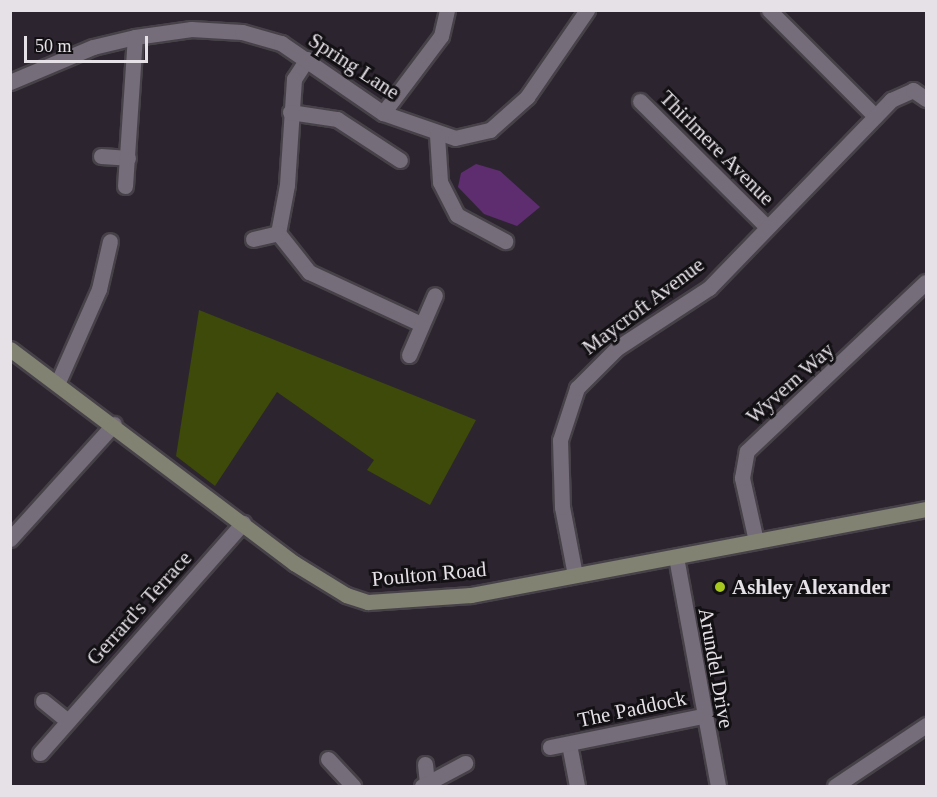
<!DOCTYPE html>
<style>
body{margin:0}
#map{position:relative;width:937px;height:797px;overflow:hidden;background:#2c252f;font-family:"Times New Roman",serif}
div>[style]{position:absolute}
.green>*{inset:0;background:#3d4a09}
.water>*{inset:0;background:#5d2d6f}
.roads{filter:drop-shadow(2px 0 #474149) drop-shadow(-2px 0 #474149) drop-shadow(0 2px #474149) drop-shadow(0 -2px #474149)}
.minor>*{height:15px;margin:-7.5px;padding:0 7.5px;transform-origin:7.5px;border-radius:7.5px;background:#756d79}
.tertiary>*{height:15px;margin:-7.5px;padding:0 7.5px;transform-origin:7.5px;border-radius:7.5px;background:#756d79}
.secondary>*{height:15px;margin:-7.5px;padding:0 7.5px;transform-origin:7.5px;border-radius:7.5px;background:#828272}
.dots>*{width:16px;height:16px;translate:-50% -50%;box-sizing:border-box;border:3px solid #131014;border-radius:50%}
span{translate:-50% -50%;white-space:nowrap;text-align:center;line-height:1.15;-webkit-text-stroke:6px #131014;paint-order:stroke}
.street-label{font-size:21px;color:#e5e1e7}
.poi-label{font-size:21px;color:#e5e1e7;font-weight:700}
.left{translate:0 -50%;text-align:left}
.frame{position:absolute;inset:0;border:12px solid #e5e1e7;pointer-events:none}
.scale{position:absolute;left:24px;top:36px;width:124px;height:27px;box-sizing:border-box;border:3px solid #e5e1e7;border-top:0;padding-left:8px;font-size:18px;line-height:21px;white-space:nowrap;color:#e5e1e7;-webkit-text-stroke:4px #131014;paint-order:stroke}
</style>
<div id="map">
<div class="green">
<i style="clip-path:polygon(199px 310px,476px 420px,430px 505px,367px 470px,374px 460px,277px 392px,215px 486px,176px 456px)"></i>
</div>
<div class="water">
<i style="clip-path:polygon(476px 164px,500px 171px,540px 207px,517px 226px,484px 214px,458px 187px,461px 173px)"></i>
</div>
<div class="roads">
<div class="minor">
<i style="left:769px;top:10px;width:150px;rotate:45deg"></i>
<i style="left:307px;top:59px;width:24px;rotate:123deg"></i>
<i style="left:294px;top:79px;width:106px;rotate:93.8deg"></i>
<i style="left:287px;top:185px;width:49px;rotate:100.6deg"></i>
<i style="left:278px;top:233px;width:50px;rotate:51.5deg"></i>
<i style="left:309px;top:272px;width:123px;rotate:24.9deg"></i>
<i style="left:10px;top:82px;width:90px;rotate:-22.9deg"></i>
<i style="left:93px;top:47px;width:43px;rotate:-13.4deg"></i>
<i style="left:135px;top:37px;width:57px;rotate:-8.1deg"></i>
<i style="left:191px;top:29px;width:51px;rotate:3.4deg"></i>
<i style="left:242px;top:32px;width:41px;rotate:15.8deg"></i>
<i style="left:281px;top:43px;width:124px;rotate:34.5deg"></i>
<i style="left:383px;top:113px;width:76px;rotate:19.1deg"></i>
<i style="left:455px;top:138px;width:36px;rotate:-13deg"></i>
<i style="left:490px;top:130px;width:50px;rotate:-41.7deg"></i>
<i style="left:527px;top:97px;width:106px;rotate:-55.4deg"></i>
<i style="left:640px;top:101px;width:176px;rotate:44.8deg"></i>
<i style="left:290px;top:112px;width:48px;rotate:8.5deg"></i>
<i style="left:337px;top:119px;width:75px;rotate:33.1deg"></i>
<i style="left:383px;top:113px;width:96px;rotate:-53deg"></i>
<i style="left:441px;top:36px;width:27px;rotate:-77deg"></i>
<i style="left:437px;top:135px;width:47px;rotate:86.3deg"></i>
<i style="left:440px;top:182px;width:37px;rotate:63deg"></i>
<i style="left:457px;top:215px;width:55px;rotate:28.4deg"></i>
<i style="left:101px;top:156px;width:27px;rotate:4deg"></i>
<i style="left:125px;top:186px;width:149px;rotate:-86.2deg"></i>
<i style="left:253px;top:239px;width:26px;rotate:-13deg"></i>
<i style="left:409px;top:355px;width:65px;rotate:-66.6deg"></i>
<i style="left:58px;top:382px;width:102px;rotate:-66.2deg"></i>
<i style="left:99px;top:289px;width:49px;rotate:-77.1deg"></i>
<i style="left:10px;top:539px;width:155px;rotate:-47.9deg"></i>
<i style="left:756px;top:541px;width:65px;rotate:-102.5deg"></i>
<i style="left:742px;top:478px;width:27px;rotate:-80deg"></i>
<i style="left:747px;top:451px;width:246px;rotate:-43.4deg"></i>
<i style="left:575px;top:575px;width:69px;rotate:-100.8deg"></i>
<i style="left:562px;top:507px;width:67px;rotate:-91.7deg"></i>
<i style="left:560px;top:440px;width:55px;rotate:-71.9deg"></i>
<i style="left:577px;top:388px;width:57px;rotate:-45deg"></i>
<i style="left:617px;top:348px;width:110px;rotate:-33.1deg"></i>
<i style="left:709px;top:288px;width:262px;rotate:-45.9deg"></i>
<i style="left:891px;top:100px;width:24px;rotate:-24deg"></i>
<i style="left:913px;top:90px;width:16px;rotate:35deg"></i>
<i style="left:43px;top:701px;width:32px;rotate:39deg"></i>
<i style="left:569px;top:744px;width:43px;rotate:79.2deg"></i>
<i style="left:550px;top:747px;width:156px;rotate:-11.5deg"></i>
<i style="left:40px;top:753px;width:307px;rotate:-48.6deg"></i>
<i style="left:328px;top:759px;width:37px;rotate:47deg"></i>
<i style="left:425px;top:764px;width:19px;rotate:84deg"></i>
<i style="left:422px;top:786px;width:49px;rotate:-28.1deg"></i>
<i style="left:835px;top:786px;width:110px;rotate:-33.8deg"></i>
</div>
<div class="tertiary">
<i style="left:676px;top:557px;width:233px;rotate:79.6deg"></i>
</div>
<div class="secondary">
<i style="left:10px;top:349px;width:356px;rotate:37deg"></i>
<i style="left:294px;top:563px;width:61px;rotate:31.6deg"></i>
<i style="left:346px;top:595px;width:23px;rotate:18deg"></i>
<i style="left:368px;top:602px;width:103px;rotate:-3.9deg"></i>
<i style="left:471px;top:595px;width:463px;rotate:-10.7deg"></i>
</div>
</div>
<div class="dots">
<i style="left:720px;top:587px;background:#a7c81e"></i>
</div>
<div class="street-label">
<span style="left:354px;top:66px;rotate:33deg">Spring Lane</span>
<span style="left:717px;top:148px;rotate:45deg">Thirlmere Avenue</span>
<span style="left:643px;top:306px;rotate:-37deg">Maycroft Avenue</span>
<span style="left:790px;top:383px;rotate:-42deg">Wyvern Way</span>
<span style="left:429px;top:574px;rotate:-5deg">Poulton Road</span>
<span style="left:139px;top:608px;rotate:-48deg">Gerrard's Terrace</span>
<span style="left:716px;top:668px;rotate:80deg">Arundel Drive</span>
<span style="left:632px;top:709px;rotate:-12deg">The Paddock</span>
</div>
<div class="poi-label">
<span class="left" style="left:732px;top:587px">Ashley Alexander</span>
</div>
<div class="frame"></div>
<div class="scale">50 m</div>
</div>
